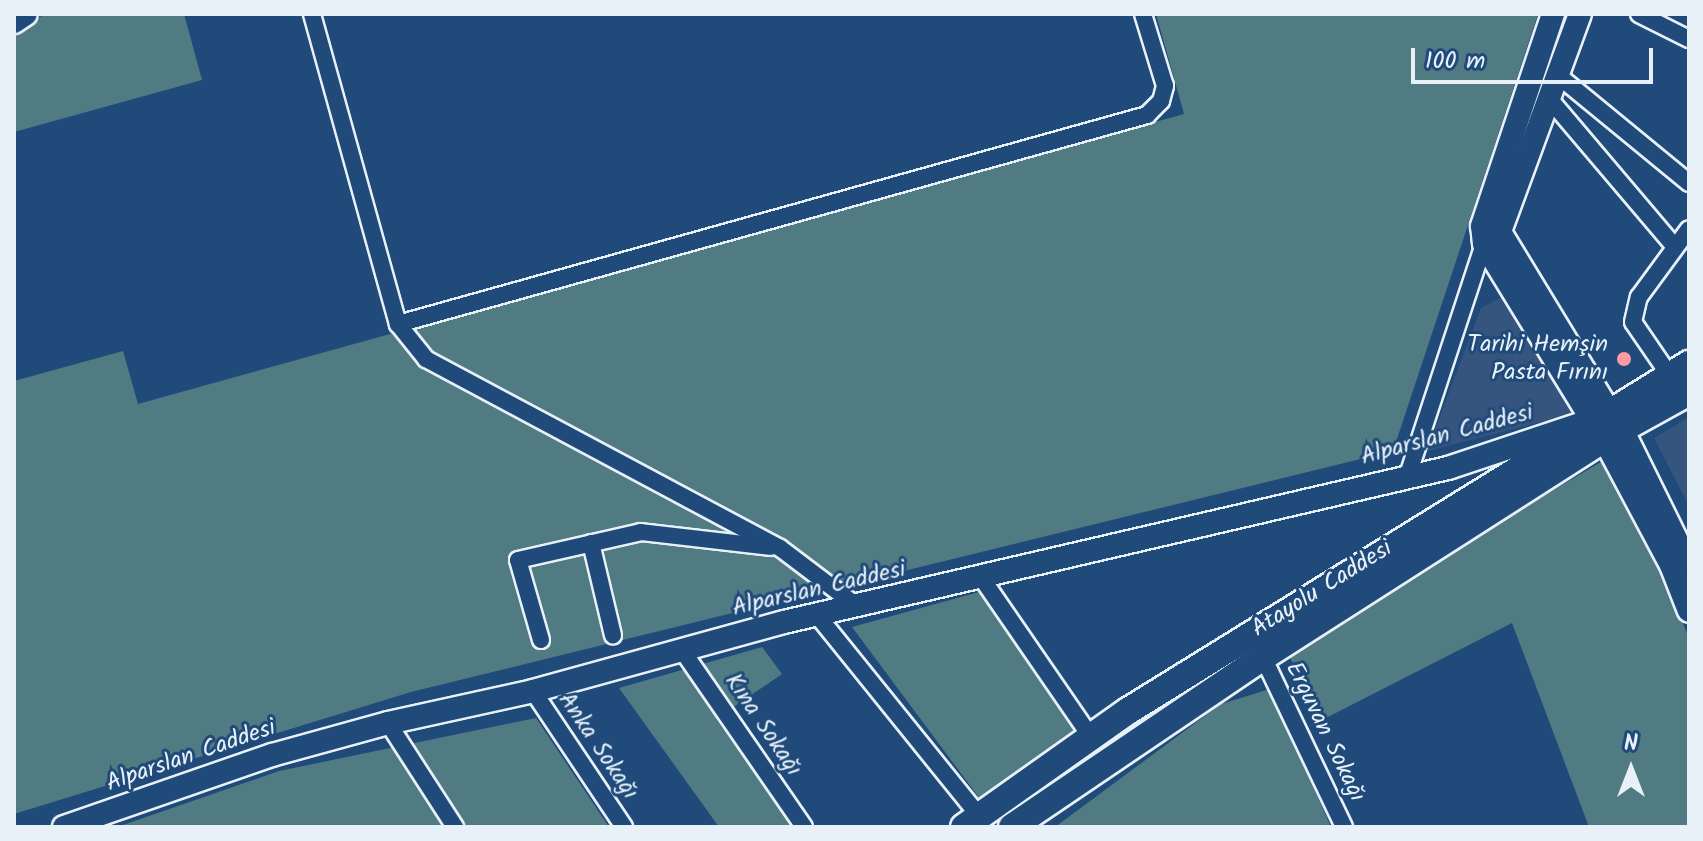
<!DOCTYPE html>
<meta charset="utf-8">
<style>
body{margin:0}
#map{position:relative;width:1703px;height:841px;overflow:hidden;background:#1f4a7a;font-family:Kalam,sans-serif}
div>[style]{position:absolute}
.built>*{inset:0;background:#35557f}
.green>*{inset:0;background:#517b83}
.roads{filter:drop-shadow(2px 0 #e8f1f8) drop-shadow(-2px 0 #e8f1f8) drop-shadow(0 2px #e8f1f8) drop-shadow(0 -2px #e8f1f8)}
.street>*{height:16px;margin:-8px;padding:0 8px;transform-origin:8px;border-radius:8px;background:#1f4a7a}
.secondary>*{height:22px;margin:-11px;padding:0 11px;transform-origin:11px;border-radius:11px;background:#1f4a7a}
.primary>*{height:26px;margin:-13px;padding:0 13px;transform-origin:13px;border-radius:13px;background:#1f4a7a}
.dots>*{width:22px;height:22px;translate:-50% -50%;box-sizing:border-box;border:4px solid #1f4a7a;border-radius:50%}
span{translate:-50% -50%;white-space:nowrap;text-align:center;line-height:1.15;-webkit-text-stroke:6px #1f4a7a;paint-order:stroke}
.poi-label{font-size:24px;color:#e8f1f8}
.right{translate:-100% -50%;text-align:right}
.street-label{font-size:24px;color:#e8f1f8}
.frame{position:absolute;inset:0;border:16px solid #e8f1f8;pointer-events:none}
.north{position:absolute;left:1591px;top:729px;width:80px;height:80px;-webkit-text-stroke:6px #1f4a7a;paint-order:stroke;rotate:0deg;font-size:22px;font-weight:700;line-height:32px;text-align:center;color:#e8f1f8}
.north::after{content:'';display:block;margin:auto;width:28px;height:36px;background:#e8f1f8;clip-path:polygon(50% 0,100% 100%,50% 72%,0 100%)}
.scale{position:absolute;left:1411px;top:48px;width:242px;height:36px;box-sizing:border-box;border:4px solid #e8f1f8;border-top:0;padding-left:10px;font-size:24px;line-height:28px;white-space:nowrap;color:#e8f1f8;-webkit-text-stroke:6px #1f4a7a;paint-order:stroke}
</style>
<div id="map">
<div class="built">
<i style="clip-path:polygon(1506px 295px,1580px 412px,1427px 451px,1481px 308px)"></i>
<i style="clip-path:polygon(1689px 417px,1689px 506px,1654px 438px)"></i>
</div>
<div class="green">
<i style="clip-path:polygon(45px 14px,184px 14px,202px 80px,14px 132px,14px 33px)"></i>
<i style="clip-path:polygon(1156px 14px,1538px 14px,1393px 451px,411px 692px,14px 814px,14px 381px,123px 351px,138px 404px,1184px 114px)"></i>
<i style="clip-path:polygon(1613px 455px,1689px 638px,1689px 827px,1589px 827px,1512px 623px,1322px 720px,1285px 648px)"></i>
<i style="clip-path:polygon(979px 592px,1077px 728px,983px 803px,852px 627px)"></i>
<i style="clip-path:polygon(762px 647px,782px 674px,716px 719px,793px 827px,719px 827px,619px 688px)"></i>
<i style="clip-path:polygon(1270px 689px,1331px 827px,1055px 827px,1221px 704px)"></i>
<i style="clip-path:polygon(536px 718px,609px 827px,123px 825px,279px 771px)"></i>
</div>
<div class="roads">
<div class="street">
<i style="left:312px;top:14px;width:322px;rotate:74.5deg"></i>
<i style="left:398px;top:324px;width:45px;rotate:51.3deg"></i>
<i style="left:426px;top:359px;width:401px;rotate:28.1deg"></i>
<i style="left:780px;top:548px;width:98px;rotate:37.1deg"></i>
<i style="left:1639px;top:14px;width:56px;rotate:26.6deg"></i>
<i style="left:1560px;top:77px;width:167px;rotate:39.4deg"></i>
<i style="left:1552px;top:102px;width:189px;rotate:49.7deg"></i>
<i style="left:398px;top:324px;width:778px;rotate:-15.59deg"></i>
<i style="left:1147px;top:115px;width:20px;rotate:-45deg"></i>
<i style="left:1161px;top:101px;width:16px;rotate:-75deg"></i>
<i style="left:1165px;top:86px;width:75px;rotate:-107deg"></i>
<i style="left:1670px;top:376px;width:65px;rotate:-124.4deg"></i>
<i style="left:1633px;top:322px;width:26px;rotate:-77deg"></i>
<i style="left:1639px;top:297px;width:84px;rotate:-53.7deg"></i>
<i style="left:1408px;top:475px;width:243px;rotate:-71.8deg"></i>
<i style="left:1484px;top:244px;width:7px;rotate:-16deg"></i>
<i style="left:591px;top:543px;width:95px;rotate:76.6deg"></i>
<i style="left:981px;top:577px;width:194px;rotate:55.5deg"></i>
<i style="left:817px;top:615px;width:258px;rotate:51.1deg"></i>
<i style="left:541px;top:640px;width:83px;rotate:-106deg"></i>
<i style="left:518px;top:560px;width:126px;rotate:-12.8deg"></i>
<i style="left:641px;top:532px;width:130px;rotate:6.6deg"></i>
<i style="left:682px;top:650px;width:215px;rotate:55.4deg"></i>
<i style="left:1263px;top:657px;width:188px;rotate:64.5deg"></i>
<i style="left:533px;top:691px;width:164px;rotate:56.2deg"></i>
<i style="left:388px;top:723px;width:124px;rotate:57.2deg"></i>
</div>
<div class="secondary">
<i style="left:1580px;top:14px;width:232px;rotate:110.2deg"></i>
<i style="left:1500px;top:232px;width:210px;rotate:58.7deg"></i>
<i style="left:14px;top:22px;width:14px;rotate:-34deg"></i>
<i style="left:1622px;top:429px;width:152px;rotate:63.8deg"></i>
<i style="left:1604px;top:439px;width:143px;rotate:62deg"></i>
<i style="left:1671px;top:565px;width:49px;rotate:68.6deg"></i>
<i style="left:64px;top:827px;width:220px;rotate:-19.1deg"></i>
<i style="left:272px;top:755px;width:120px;rotate:-15.4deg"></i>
<i style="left:388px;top:723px;width:148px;rotate:-12.4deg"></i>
<i style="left:533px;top:691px;width:260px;rotate:-15.4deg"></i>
<i style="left:784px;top:622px;width:682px;rotate:-13.06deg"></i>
<i style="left:1448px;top:468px;width:152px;rotate:-18.4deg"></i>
<i style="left:1592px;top:420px;width:206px;rotate:-121.5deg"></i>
<i style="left:1484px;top:244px;width:18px;rotate:-96deg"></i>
<i style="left:1482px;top:226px;width:224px;rotate:-71.5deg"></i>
</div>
<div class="primary">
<i style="left:964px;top:827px;width:201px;rotate:-35.3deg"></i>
<i style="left:1128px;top:711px;width:660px;rotate:-31.74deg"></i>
<i style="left:1012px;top:827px;width:303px;rotate:-34.1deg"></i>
<i style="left:1263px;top:657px;width:405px;rotate:-32.6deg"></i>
<i style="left:1604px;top:439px;width:97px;rotate:-28.9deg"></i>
</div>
</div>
<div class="dots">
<i style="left:1624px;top:359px;background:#ff9aa2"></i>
</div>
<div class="poi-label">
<span class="right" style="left:1608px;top:359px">Tarihi Hemşin<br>Pasta Fırını</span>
</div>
<div class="street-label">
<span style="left:1447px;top:435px;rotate:-15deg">Alparslan Caddesi</span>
<span style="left:819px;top:589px;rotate:-13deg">Alparslan Caddesi</span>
<span style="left:1322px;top:589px;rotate:-32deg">Atayolu Caddesi</span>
<span style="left:763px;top:725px;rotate:56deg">Kına Sokağı</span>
<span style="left:1325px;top:732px;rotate:64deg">Erguvan Sokağı</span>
<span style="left:598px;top:746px;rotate:56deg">Anka Sokağı</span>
<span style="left:191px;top:756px;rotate:-19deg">Alparslan Caddesi</span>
</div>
<div class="frame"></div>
<div class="north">N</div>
<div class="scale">100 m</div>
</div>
